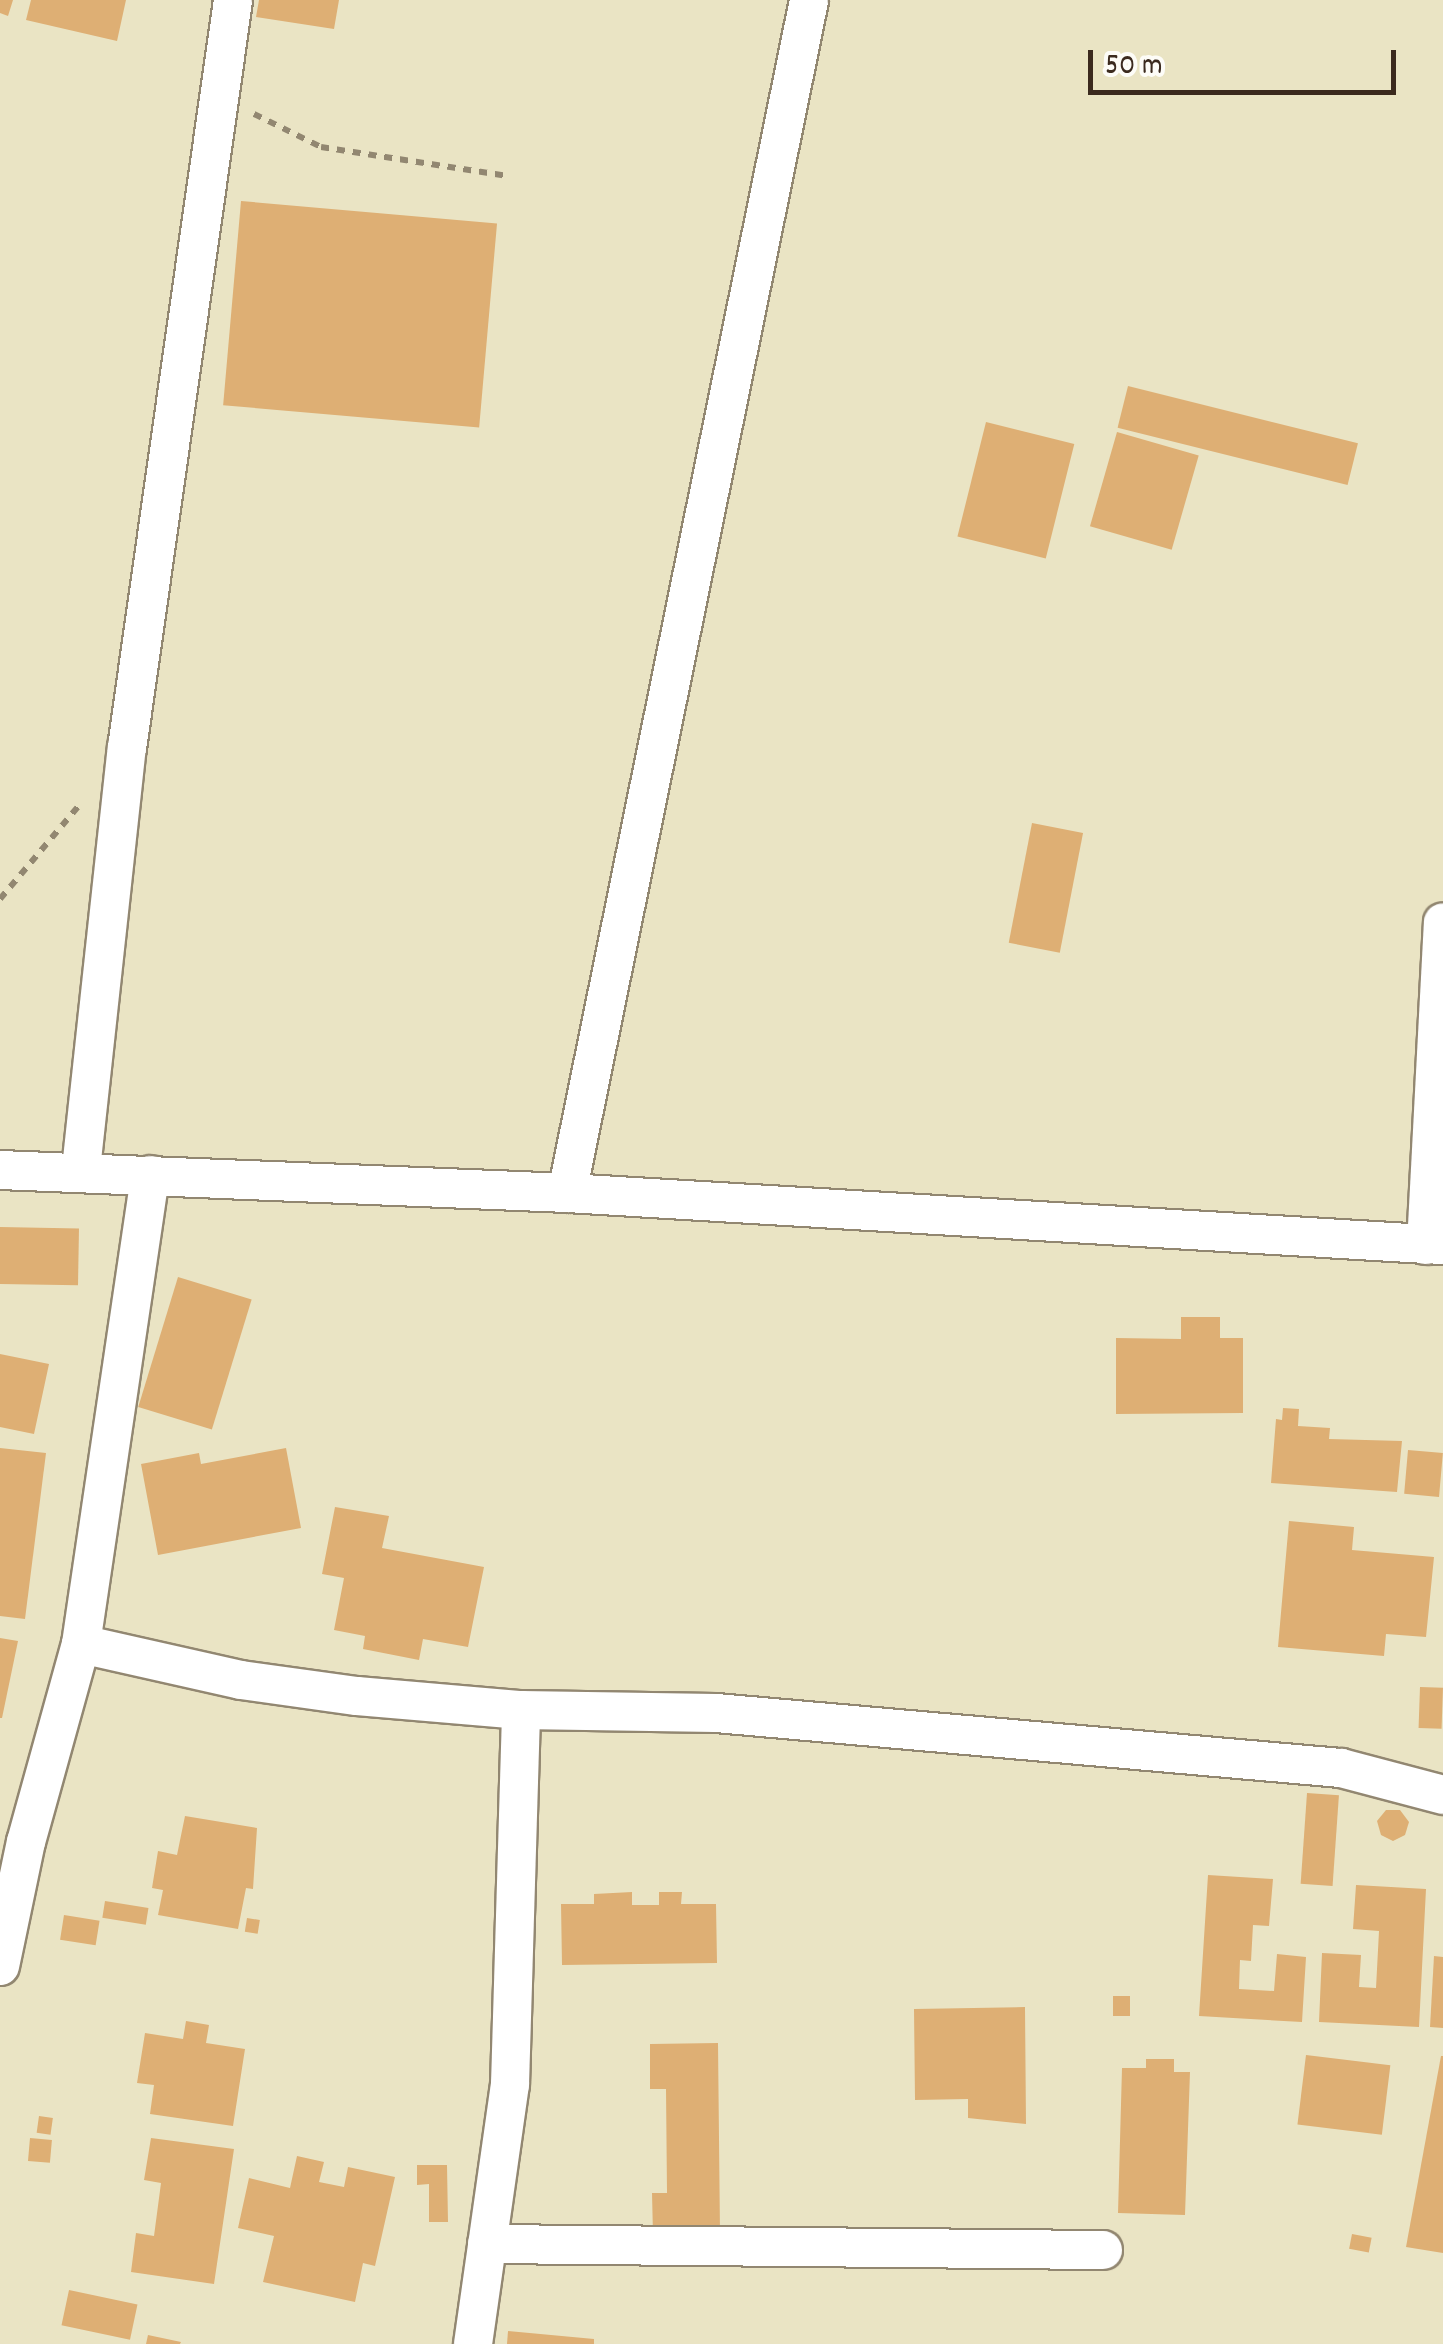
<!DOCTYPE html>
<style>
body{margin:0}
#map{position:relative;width:1443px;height:2344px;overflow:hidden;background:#eae4c4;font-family:Dekko,sans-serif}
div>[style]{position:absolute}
.building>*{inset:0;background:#deaf74;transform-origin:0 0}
.path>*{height:6px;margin-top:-3px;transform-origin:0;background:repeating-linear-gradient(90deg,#928771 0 8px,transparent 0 16px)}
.roads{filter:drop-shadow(2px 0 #928771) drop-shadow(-2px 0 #928771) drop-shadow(0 2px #928771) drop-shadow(0 -2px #928771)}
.minor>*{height:38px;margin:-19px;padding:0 19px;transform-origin:19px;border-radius:19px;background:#fff}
span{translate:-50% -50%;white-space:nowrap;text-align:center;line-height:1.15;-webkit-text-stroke:9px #fdfcf7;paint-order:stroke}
.scale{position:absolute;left:1088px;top:50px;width:308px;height:45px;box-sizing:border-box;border:5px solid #3b2a1e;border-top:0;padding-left:12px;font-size:30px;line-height:35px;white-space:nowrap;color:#3b2a1e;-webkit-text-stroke:8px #fdfcf7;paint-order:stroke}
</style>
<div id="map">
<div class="building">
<i style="clip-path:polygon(0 0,13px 0,8px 16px,0 13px)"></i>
<i style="clip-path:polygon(31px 0,126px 0,117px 41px,26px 20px)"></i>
<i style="clip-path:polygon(259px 0,339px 0,334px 29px,256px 17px)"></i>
<i style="left:241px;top:201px;width:257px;height:205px;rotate:5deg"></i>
<i style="left:1128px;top:386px;width:237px;height:43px;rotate:14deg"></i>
<i style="left:986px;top:422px;width:91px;height:118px;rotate:14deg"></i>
<i style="left:1117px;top:432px;width:85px;height:98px;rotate:16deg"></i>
<i style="left:1032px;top:823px;width:52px;height:122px;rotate:11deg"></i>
<i style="left:0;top:1227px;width:79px;height:57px;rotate:1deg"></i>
<i style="left:178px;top:1277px;width:77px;height:136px;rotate:17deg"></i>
<i style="clip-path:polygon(1181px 1317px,1220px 1317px,1220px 1338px,1243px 1338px,1243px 1413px,1116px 1414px,1116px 1338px,1181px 1339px)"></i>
<i style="clip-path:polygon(0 1354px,49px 1364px,34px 1434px,0 1427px)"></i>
<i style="clip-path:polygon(1283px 1408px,1299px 1409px,1298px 1426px,1330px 1428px,1329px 1439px,1402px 1441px,1397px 1492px,1271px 1483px,1276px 1419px,1282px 1420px)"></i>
<i style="clip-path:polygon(0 1448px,46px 1453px,25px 1619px,0 1616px)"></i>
<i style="clip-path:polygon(286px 1448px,301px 1528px,158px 1555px,141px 1464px,199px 1453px,201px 1464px)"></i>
<i style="left:1408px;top:1450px;width:35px;height:44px;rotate:5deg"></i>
<i style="clip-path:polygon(335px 1507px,389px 1516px,382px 1548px,484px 1567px,468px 1647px,423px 1639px,419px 1660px,363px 1649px,365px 1636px,334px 1630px,344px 1578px,322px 1574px)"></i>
<i style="clip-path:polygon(1289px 1521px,1354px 1527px,1352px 1550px,1434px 1557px,1426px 1637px,1386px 1634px,1384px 1656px,1278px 1647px)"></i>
<i style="clip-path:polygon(0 1638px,18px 1641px,2px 1718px,0 1718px)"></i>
<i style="left:1420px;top:1687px;width:23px;height:41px;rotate:2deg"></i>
<i style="left:1307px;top:1793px;width:32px;height:91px;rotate:4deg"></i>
<i style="clip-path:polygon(1386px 1810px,1400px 1810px,1409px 1822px,1405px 1835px,1393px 1841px,1381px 1835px,1377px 1821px)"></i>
<i style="clip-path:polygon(185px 1816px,257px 1828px,253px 1889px,246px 1888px,238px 1929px,158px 1915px,163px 1890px,152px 1888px,158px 1851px,177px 1855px)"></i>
<i style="clip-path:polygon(1208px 1875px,1273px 1879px,1269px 1926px,1253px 1925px,1251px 1961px,1240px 1960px,1239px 1989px,1274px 1991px,1277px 1954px,1306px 1957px,1302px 2022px,1199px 2016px)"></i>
<i style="clip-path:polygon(1356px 1885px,1426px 1889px,1419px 2027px,1319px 2022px,1322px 1953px,1361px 1955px,1359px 1987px,1376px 1988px,1379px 1931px,1353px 1929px)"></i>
<i style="clip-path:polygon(632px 1892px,632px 1905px,659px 1905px,659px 1892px,682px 1892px,681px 1904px,716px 1904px,717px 1963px,562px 1965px,561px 1904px,594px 1904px,594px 1894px)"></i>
<i style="left:105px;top:1901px;width:44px;height:17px;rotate:9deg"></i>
<i style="left:64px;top:1915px;width:36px;height:25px;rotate:9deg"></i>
<i style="left:247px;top:1918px;width:13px;height:14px;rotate:9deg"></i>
<i style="clip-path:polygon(1434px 1956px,1443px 1957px,1443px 2028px,1430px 2027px)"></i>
<i style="left:1113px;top:1996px;width:17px;height:20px"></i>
<i style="clip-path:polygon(1025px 2007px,1026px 2124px,968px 2118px,968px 2099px,915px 2100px,914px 2009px)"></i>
<i style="clip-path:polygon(186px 2021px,209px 2025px,206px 2043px,245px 2049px,233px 2126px,150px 2114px,154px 2085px,137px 2083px,145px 2033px,183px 2039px)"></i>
<i style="clip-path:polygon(718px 2043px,720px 2233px,653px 2235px,652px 2193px,667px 2193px,666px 2089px,650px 2089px,650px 2044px)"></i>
<i style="left:1306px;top:2055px;width:85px;height:70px;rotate:7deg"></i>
<i style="clip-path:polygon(1441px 2056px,1443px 2056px,1443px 2253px,1406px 2247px)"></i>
<i style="clip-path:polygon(1146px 2059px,1174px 2059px,1174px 2072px,1190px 2072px,1185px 2215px,1118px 2213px,1122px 2068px,1146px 2068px)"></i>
<i style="left:39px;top:2116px;width:14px;height:17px;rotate:8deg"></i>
<i style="left:30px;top:2138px;width:22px;height:23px;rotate:5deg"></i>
<i style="clip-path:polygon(151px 2138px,234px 2149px,214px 2284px,131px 2272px,136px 2233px,154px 2236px,161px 2183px,144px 2180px)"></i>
<i style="clip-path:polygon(297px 2156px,324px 2162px,319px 2182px,344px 2187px,348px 2167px,395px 2177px,375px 2266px,363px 2263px,355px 2302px,263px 2282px,274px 2236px,238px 2228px,249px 2178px,290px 2188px)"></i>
<i style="clip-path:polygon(417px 2165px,447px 2165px,448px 2222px,429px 2222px,429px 2184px,417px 2185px)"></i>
<i style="left:1352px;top:2234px;width:20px;height:15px;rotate:11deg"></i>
<i style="left:69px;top:2290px;width:70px;height:36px;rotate:12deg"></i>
<i style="clip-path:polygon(508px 2331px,594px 2339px,594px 2344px,507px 2344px)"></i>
<i style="clip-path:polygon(148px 2335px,181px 2342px,180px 2344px,146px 2344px)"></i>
</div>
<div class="path">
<i style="left:254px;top:114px;width:75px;rotate:26.2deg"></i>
<i style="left:321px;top:147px;width:189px;rotate:8.8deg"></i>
<i style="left:0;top:899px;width:126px;rotate:-49.8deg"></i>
</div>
<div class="roads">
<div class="minor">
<i style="left:81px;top:1169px;width:424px;rotate:-83.8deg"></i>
<i style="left:127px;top:748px;width:755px;rotate:-81.93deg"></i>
<i style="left:0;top:1170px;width:567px;rotate:2.32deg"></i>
<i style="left:567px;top:1193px;width:878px;rotate:3.4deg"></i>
<i style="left:567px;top:1193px;width:1217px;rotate:-78.53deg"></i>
<i style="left:1426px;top:1245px;width:323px;rotate:-87deg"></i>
<i style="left:81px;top:1644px;width:164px;rotate:12.7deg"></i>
<i style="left:241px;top:1680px;width:117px;rotate:7.9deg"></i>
<i style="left:357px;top:1696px;width:165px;rotate:4.9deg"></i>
<i style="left:521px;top:1710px;width:195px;rotate:0.9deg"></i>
<i style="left:716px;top:1713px;width:627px;rotate:5.03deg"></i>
<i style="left:1341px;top:1768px;width:106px;rotate:14.8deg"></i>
<i style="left:0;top:1966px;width:127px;rotate:-78.2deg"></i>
<i style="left:26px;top:1842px;width:205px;rotate:-74.5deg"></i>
<i style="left:81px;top:1644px;width:474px;rotate:-81.6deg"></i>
<i style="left:487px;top:2244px;width:616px;rotate:0.56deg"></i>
<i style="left:473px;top:2344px;width:262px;rotate:-81.9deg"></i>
<i style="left:510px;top:2085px;width:375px;rotate:-88.3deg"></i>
</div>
</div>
<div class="scale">50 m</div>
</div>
